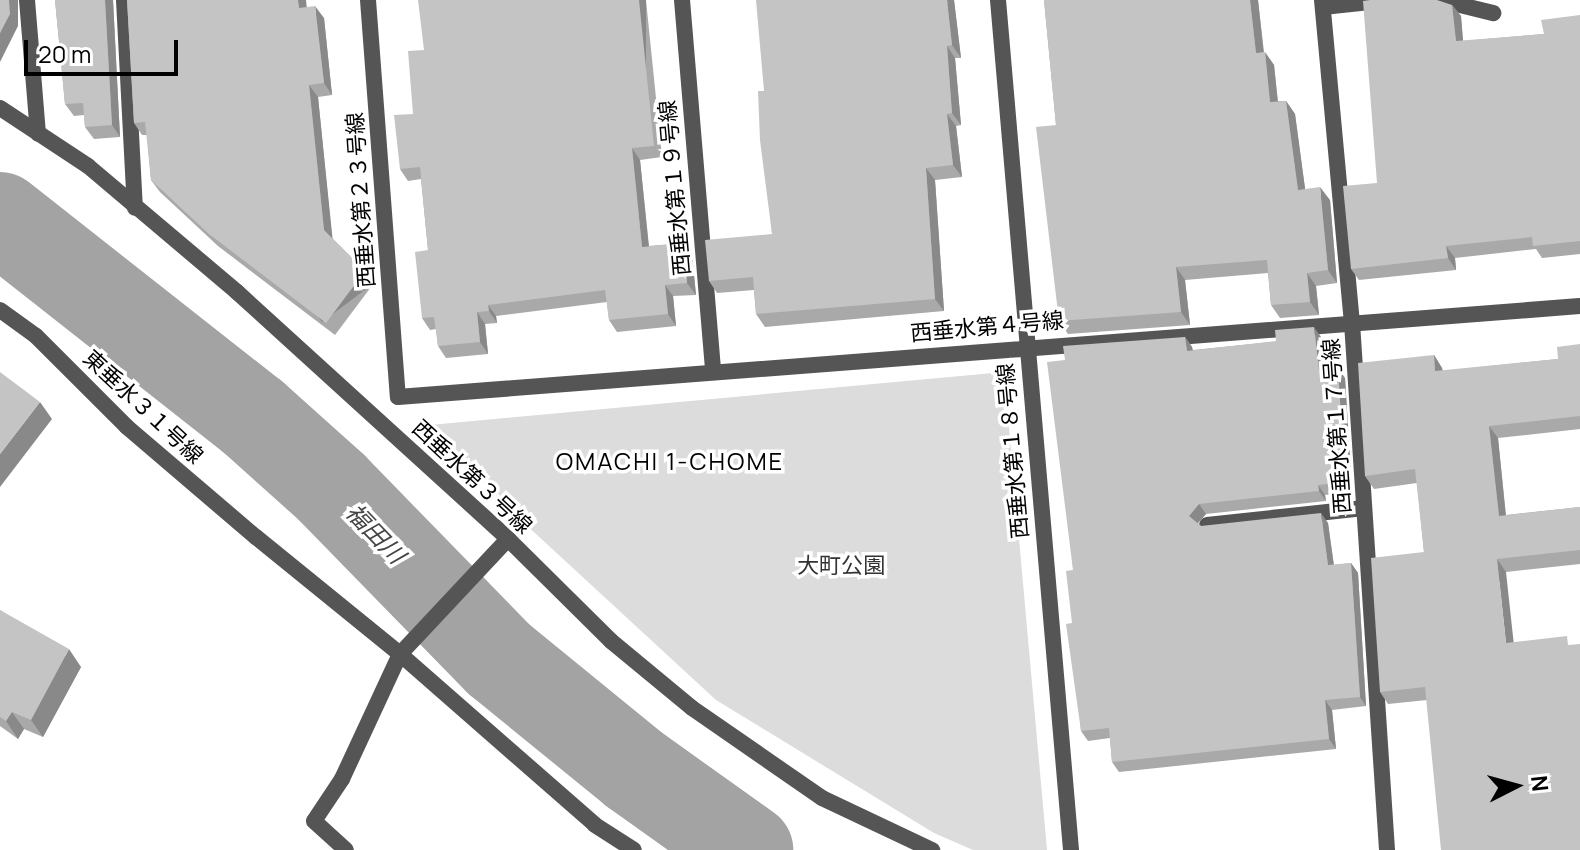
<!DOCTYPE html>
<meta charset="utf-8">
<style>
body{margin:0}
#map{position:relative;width:1580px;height:850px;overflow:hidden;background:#fff;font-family:Manrope,"Noto Sans JP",sans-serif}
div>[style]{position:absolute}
.green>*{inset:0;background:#dcdcdc}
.river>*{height:92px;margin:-46px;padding:0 46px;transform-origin:46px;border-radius:46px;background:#a3a3a3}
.service>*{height:16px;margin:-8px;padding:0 8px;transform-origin:8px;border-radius:8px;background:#555}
.minor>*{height:16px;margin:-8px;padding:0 8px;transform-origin:8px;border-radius:8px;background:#555}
.wall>*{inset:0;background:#a9a9a9}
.shaded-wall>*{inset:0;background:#898989;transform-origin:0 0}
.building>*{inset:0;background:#c4c4c4}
span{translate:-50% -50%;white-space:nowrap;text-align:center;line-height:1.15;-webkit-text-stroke:7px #fff;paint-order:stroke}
.street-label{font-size:22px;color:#000}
.park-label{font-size:22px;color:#333}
.neighbourhood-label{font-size:24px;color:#000;letter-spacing:2px}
.water-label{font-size:24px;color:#444;font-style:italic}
.north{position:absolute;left:1476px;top:746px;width:80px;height:80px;-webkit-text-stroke:6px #fff;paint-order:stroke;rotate:84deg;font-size:22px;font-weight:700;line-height:32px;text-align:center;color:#000}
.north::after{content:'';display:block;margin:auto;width:28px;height:36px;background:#000;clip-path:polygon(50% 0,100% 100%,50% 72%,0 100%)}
.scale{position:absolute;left:24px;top:40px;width:154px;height:36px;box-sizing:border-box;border:4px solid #000;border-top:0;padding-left:10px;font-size:24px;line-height:28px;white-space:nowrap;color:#000;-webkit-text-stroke:6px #fff;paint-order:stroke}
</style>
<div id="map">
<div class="green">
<i style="clip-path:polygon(1004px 372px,1047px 850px,973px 850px,934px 833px,716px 700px,510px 510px,430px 425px)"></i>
</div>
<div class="river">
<i style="left:0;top:218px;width:322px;rotate:38.2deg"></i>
<i style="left:253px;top:417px;width:106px;rotate:41.9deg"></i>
<i style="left:332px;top:488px;width:240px;rotate:45.7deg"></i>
<i style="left:500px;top:660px;width:174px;rotate:39.2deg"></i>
<i style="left:635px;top:770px;width:138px;rotate:35.5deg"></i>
</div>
<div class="service">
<i style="left:124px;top:0;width:208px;rotate:87deg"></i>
<i style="left:1440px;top:0;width:55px;rotate:13.8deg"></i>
<i style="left:1323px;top:7px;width:66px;rotate:-6.1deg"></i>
<i style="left:1207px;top:525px;width:158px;rotate:-6.2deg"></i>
<i style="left:256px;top:537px;width:186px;rotate:39.1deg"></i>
<i style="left:400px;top:654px;width:138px;rotate:114.9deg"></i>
<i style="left:342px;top:779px;width:50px;rotate:123.7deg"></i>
<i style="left:314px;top:821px;width:43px;rotate:42.2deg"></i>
<i style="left:508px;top:539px;width:158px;rotate:133.2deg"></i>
<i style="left:400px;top:654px;width:259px;rotate:41.2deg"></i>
<i style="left:595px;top:825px;width:46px;rotate:32.7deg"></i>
</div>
<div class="minor">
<i style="left:27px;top:0;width:134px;rotate:85.3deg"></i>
<i style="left:368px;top:0;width:398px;rotate:85.7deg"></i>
<i style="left:682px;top:0;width:373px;rotate:85.2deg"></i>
<i style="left:998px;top:0;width:853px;rotate:85.09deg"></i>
<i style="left:1322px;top:0;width:324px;rotate:84.7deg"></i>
<i style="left:1352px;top:323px;width:528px;rotate:86.2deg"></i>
<i style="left:0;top:108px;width:105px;rotate:33.4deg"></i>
<i style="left:88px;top:166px;width:195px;rotate:40.2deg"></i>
<i style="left:237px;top:292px;width:367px;rotate:42.3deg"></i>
<i style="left:508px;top:539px;width:145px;rotate:44.7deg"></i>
<i style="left:611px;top:641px;width:105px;rotate:39.6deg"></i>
<i style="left:692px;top:708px;width:158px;rotate:34.7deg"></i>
<i style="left:822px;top:798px;width:122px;rotate:25.3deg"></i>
<i style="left:0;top:310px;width:44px;rotate:35.8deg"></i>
<i style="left:36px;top:336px;width:129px;rotate:45deg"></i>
<i style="left:127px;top:427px;width:170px;rotate:40.5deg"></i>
<i style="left:398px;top:397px;width:1185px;rotate:-4.4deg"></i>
</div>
<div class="wall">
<i style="clip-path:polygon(55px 0,113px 0,120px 137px,94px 139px,85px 127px,84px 115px,74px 116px,65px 104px)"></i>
<i style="clip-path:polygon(127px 0,306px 0,306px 7px,324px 18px,332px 95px,318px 97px,332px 238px,365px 271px,374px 283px,335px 335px,218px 246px,160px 192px,151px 180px,147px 135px,142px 135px,134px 123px)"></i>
<i style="clip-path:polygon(646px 0,662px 157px,640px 160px,649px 246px,684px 243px,692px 255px,696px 295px,673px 296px,676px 326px,617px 332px,609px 320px,607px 302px,496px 316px,497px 323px,485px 324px,488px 354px,446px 358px,438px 346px,436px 329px,430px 330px,422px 318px,428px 250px,421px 179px,408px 181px,400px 169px,413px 114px,424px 50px)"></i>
<i style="clip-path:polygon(954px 0,961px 58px,955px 58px,961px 125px,956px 126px,962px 177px,935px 180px,944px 311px,765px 327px,756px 314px,754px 290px,717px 293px,709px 281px,772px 234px,764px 91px)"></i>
<i style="clip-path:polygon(1044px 0,1258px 0,1264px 52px,1274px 65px,1278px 101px,1286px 101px,1295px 114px,1305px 189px,1330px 200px,1337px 283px,1316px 286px,1319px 315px,1280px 318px,1271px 305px,1268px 273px,1185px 280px,1190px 325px,1068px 334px,1059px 321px,1056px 125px)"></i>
<i style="clip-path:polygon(1452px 5px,1461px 16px,1463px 41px,1544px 34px,1580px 15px,1580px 254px,1542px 258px,1536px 249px,1455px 258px,1456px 270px,1359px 280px,1351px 269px,1377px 183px)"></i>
<i style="clip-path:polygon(1185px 337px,1192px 347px,1193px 350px,1321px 337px,1325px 369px,1345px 378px,1352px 492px,1325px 495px,1326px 501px,1206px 514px,1198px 523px,1201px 526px,1328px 523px,1334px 565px,1351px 563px,1358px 573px,1366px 706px,1332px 710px,1336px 749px,1119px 772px,1112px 762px,1110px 738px,1088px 741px,1081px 731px,1072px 623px,1073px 570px,1065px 360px)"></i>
<i style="clip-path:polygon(1580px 344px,1580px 429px,1498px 438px,1506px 515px,1580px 507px,1580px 564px,1506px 572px,1427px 700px,1388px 704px,1380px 692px,1424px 552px,1417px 483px,1374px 489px,1365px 476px,1434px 355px,1442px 368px,1443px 371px,1558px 359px)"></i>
<i style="clip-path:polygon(0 610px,81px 667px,43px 737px,24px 729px,18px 739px,0 726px)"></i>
</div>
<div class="shaded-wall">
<i style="clip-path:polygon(9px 0,18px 0,18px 26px,0 62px,0 33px)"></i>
<i style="clip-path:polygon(105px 0,113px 0,120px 137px,112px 125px)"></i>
<i style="clip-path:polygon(298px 0,306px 0,308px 20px,299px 8px)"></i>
<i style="left:639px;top:0;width:7px;height:147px"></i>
<i style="clip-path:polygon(947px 0,954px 0,961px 58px,952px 45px)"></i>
<i style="clip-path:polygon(1250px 0,1258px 0,1265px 66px,1256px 53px)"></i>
<i style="clip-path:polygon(1452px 5px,1461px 16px,1464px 53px,1456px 41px)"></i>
<i style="clip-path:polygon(315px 6px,324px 18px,332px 95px,324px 83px)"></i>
<i style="clip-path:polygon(947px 46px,955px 58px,961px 125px,952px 113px)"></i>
<i style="clip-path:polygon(1265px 52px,1274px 65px,1279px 115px,1270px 102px)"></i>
<i style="clip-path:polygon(309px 85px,318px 97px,333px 243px,324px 230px)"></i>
<i style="clip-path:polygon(1286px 101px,1295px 114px,1307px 203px,1298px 190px)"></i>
<i style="clip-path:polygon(947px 114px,956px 126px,962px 177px,953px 165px)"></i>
<i style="clip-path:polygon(632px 148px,640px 160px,650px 259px,642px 247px)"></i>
<i style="clip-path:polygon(926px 168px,935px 180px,944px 311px,935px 299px)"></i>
<i style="clip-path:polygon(1320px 187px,1330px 200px,1337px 283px,1328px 270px)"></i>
<i style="clip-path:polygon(684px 243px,692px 255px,696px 295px,687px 283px)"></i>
<i style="clip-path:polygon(1446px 246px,1455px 258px,1456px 270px,1448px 258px)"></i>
<i style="clip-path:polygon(1176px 267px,1185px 280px,1190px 325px,1181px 312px)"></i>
<i style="left:365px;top:271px;width:15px;height:65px;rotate:53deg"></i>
<i style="clip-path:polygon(1307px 273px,1316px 286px,1319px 315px,1310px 302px)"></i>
<i style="clip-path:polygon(665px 285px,673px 296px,676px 326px,668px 314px)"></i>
<i style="clip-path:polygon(488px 305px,496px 316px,497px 323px,489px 311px)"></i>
<i style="clip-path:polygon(477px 312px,485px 324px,488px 354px,480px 342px)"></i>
<i style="clip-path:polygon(1314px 327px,1321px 337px,1326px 380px,1319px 370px)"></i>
<i style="clip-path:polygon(1185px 337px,1192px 347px,1194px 360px,1187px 351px)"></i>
<i style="clip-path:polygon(1434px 355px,1442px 368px,1444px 384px,1435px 371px)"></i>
<i style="clip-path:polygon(1338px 368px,1345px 378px,1352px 492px,1345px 482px)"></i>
<i style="clip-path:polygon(40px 402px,52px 419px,0 487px,0 454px)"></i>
<i style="clip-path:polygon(1489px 426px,1498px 438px,1507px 528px,1499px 516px)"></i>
<i style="clip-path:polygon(1318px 485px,1325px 495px,1326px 501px,1319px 491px)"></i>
<i style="clip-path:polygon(1199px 504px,1206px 514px,1196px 525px,1189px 516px)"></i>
<i style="clip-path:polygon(1321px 513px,1328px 523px,1335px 575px,1328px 565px)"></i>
<i style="clip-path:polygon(1497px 559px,1506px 572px,1515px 655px,1506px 643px)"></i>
<i style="clip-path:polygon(1351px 563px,1358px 573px,1366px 706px,1360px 697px)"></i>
<i style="clip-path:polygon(69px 649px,81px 667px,43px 737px,31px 720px)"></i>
<i style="clip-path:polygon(1325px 700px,1332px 710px,1336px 749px,1329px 739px)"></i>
<i style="clip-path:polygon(12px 712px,24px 729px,18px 739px,6px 721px)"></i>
</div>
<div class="building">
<i style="clip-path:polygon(0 0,9px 0,10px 14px,0 33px)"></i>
<i style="clip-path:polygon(55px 0,105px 0,112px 125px,85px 127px,83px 103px,65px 104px)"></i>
<i style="clip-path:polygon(127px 0,298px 0,299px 8px,315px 6px,324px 83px,309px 85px,324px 230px,365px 271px,326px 323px,209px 234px,151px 180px,145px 122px,134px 123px)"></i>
<i style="clip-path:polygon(418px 0,639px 0,654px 146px,632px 148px,642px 247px,684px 243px,687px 283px,665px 285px,668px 314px,609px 320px,605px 290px,488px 305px,489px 311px,477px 312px,480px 342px,438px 346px,434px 317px,422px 318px,415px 252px,428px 250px,420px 167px,400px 169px,394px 115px,413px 114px,408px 51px,424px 50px)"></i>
<i style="clip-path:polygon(756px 0,947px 0,952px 45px,947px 46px,952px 113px,947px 114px,953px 165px,926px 168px,935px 299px,756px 314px,753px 277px,709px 281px,705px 240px,772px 234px,760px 140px,758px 91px,764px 91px)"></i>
<i style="clip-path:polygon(1044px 0,1250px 0,1256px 53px,1265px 52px,1270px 102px,1286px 101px,1298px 190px,1320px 187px,1328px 270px,1307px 273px,1310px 302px,1271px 305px,1267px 260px,1176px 267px,1181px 312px,1059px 321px,1036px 127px,1056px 125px)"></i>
<i style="clip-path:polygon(1370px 0,1437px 0,1452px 5px,1456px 41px,1544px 34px,1541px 20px,1580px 15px,1580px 241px,1533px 246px,1532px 237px,1446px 246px,1448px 258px,1351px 269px,1343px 186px,1377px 183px,1363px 1px)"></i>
<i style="clip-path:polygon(1314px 327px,1319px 370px,1338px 368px,1345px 482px,1318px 485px,1319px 491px,1199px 504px,1189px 516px,1201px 526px,1321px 513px,1328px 565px,1351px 563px,1360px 697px,1325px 700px,1329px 739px,1112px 762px,1109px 728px,1081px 731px,1066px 624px,1072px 623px,1066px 571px,1073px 570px,1047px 362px,1065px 360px,1063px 346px,1185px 337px,1187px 351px,1276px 341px,1275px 330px)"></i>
<i style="clip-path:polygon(1580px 344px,1580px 416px,1489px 426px,1499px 516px,1580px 507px,1580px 550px,1497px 559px,1506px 643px,1567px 636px,1568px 645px,1580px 644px,1580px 850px,1441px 850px,1425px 687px,1380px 692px,1371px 558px,1424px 552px,1415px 469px,1365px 476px,1358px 363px,1434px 355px,1435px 371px,1558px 359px,1557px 347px)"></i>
<i style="clip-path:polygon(0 372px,40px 402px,0 454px)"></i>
<i style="clip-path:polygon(0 610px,69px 649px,31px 720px,12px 712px,6px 721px,0 717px)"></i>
</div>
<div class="street-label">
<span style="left:675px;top:188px;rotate:-95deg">西垂水第１９号線</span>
<span style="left:361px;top:200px;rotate:-94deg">西垂水第２３号線</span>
<span style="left:987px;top:327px;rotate:-5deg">西垂水第４号線</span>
<span style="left:143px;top:407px;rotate:43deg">東垂水３１号線</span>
<span style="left:1337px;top:426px;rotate:-94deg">西垂水第１７号線</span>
<span style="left:1013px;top:451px;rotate:-95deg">西垂水第１８号線</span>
<span style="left:472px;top:477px;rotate:43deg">西垂水第３号線</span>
</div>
<div class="park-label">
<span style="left:841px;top:566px">大町公園</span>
</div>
<div class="neighbourhood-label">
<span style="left:670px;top:461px">OMACHI 1-CHOME</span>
</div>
<div class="water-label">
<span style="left:376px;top:533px;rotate:46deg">福田川</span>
</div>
<div class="north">N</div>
<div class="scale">20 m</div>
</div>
